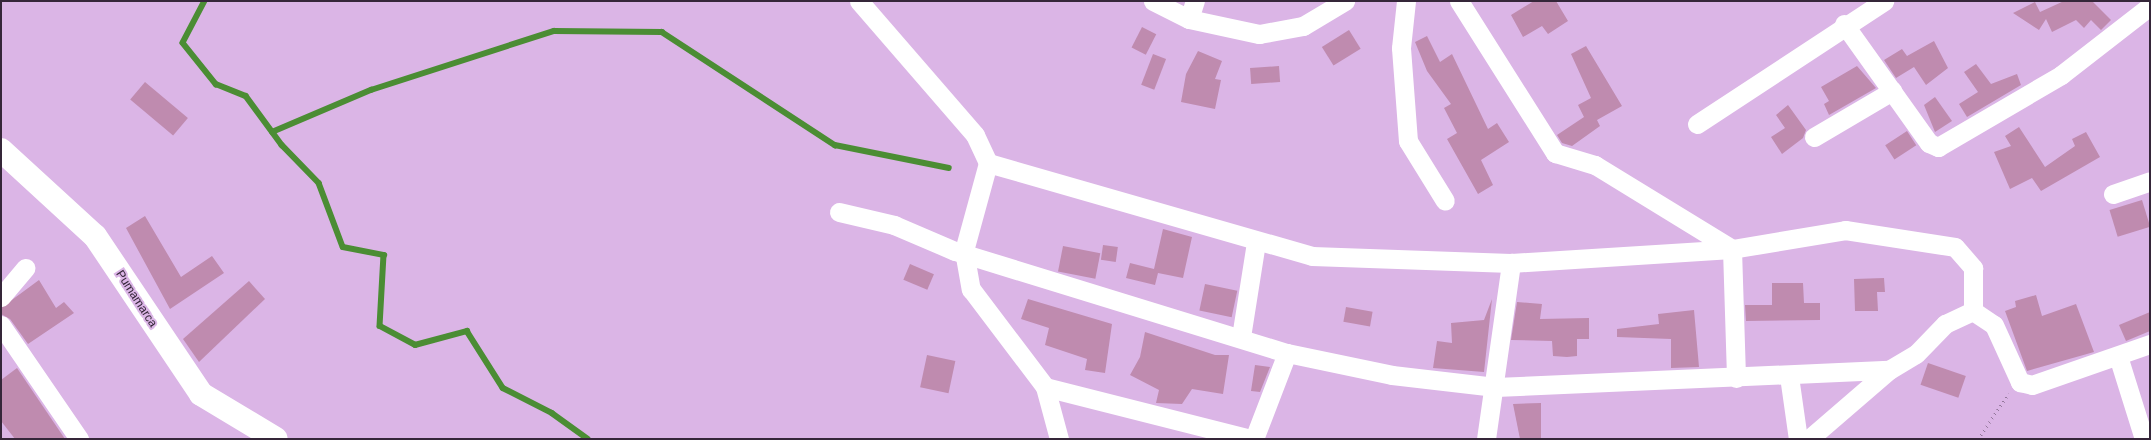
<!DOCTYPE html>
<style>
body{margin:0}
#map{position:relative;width:2151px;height:440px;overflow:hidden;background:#dbb5e6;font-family:Helvetica,sans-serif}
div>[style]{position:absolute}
.stream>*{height:5.5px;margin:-2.75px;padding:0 2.75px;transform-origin:2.75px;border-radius:2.75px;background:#4b8d34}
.building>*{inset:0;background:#bf8baf;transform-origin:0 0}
.path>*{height:3px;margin-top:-1.5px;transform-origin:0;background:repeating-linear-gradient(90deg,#93779b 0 1px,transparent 0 5px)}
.minor>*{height:19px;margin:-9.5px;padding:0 9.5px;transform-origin:9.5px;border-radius:9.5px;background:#fff}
.major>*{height:24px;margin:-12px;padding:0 12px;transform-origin:12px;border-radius:12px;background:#fff}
span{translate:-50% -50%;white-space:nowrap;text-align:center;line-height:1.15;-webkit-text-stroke:4px #dbb5e6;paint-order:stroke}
.street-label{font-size:12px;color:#352639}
.frame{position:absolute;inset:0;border:2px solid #352639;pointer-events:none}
</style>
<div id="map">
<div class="stream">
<i style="left:205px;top:1px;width:47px;rotate:117.6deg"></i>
<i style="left:183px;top:43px;width:53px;rotate:51.2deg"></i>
<i style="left:216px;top:84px;width:32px;rotate:22deg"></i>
<i style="left:246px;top:96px;width:61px;rotate:53.7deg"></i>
<i style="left:282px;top:145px;width:53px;rotate:45.8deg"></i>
<i style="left:319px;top:183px;width:68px;rotate:69.4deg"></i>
<i style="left:343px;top:247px;width:42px;rotate:11deg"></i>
<i style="left:384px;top:255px;width:71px;rotate:93.2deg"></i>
<i style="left:380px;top:326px;width:40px;rotate:28deg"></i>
<i style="left:415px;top:345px;width:54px;rotate:-15.1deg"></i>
<i style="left:467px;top:331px;width:67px;rotate:57.7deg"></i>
<i style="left:503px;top:388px;width:55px;rotate:27deg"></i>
<i style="left:552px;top:413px;width:44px;rotate:35.8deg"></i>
<i style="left:272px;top:132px;width:108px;rotate:-23deg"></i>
<i style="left:371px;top:90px;width:192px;rotate:-17.9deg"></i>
<i style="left:554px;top:31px;width:108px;rotate:0.5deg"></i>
<i style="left:662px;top:32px;width:207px;rotate:33.2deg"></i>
<i style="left:835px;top:145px;width:116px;rotate:11.4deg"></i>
</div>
<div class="building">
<i style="clip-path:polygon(1534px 1px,1556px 1px,1568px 21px,1548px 34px,1542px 26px,1523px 37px,1511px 15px)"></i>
<i style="clip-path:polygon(2064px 1px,2092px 1px,2111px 20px,2101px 30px,2091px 20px,2084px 28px,2076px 20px,2052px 32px,2046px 19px,2039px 30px,2013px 13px,2035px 2px,2040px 12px)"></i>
<i style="left:1142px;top:27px;width:16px;height:23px;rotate:27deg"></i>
<i style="left:1349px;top:30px;width:22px;height:32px;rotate:58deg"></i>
<i style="clip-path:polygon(1427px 36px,1440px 62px,1452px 54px,1488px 129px,1497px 123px,1509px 142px,1481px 160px,1493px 185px,1478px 194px,1447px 139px,1457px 133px,1444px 108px,1451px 104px,1427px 71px,1415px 42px)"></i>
<i style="clip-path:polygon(1934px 41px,1948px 68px,1926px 85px,1914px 67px,1896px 78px,1884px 60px,1902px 49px,1907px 56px)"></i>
<i style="clip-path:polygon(1586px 46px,1622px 106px,1597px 120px,1600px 126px,1572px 146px,1562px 143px,1557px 135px,1584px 117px,1578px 105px,1591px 98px,1571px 54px)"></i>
<i style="clip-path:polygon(1198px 51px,1222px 61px,1215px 79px,1221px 80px,1215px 109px,1181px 102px,1186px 74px)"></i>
<i style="left:1153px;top:54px;width:14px;height:33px;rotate:21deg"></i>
<i style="clip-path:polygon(1976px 64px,1991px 84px,2017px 74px,2021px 85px,1967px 117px,1959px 104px,1978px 92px,1964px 72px)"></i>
<i style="left:1279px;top:66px;width:16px;height:29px;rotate:86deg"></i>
<i style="clip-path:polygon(1857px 66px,1876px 88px,1829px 115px,1824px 104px,1829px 101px,1821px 87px)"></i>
<i style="left:145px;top:82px;width:56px;height:23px;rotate:40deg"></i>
<i style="clip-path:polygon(1935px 97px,1952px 121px,1935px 132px,1924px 105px)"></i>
<i style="clip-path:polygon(1788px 105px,1806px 130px,1803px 138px,1782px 154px,1771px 137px,1785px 128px,1776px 115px)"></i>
<i style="clip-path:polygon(2019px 127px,2045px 167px,2075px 146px,2072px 139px,2086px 132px,2100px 157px,2041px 191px,2032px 178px,2010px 189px,1994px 152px,2011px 146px,2005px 136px)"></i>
<i style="left:1907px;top:131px;width:17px;height:26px;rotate:57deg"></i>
<i style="left:2142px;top:200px;width:28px;height:34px;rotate:73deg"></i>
<i style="clip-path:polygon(145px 216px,181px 277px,212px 256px,224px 273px,170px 309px,126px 228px)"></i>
<i style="clip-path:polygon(1163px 229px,1192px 237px,1183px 278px,1158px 273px,1155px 285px,1126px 278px,1130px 263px,1154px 269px)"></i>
<i style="left:1103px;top:245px;width:15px;height:15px;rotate:8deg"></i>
<i style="left:1063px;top:246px;width:38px;height:26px;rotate:11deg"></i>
<i style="left:910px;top:264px;width:26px;height:17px;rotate:23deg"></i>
<i style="clip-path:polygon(1884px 278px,1885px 292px,1877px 292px,1878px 311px,1855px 311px,1854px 279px)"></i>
<i style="clip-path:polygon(39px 280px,56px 308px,64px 302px,74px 313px,28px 344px,10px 319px,1px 314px,1px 308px)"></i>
<i style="clip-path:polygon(249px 281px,265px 299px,199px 362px,183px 339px)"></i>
<i style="clip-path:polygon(1772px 283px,1803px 283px,1804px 303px,1820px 303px,1820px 320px,1746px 321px,1745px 305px,1772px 305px)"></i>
<i style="left:1205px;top:284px;width:33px;height:27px;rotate:12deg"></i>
<i style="clip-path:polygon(2036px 295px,2042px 316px,2076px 304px,2094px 352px,2027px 371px,2005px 311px,2016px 307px,2015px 301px)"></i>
<i style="clip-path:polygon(1028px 299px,1112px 324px,1105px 373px,1085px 370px,1087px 359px,1045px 345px,1049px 328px,1021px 319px)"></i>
<i style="clip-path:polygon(1492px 299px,1484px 372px,1433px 368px,1437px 341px,1452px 343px,1451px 323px,1484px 320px)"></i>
<i style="clip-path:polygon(1517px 302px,1542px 304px,1540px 319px,1589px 318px,1589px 339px,1577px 339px,1577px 356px,1567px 357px,1553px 356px,1552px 341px,1511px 340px)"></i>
<i style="left:1346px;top:307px;width:27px;height:15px;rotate:10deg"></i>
<i style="clip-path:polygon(1694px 310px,1699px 367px,1671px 368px,1671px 339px,1617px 337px,1617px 329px,1659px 324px,1658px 314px)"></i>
<i style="clip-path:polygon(2150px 312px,2150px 331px,2126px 341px,2119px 325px)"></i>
<i style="clip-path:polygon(1145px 332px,1215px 355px,1229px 355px,1223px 394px,1192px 389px,1182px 404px,1156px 403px,1159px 390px,1130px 375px,1140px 357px)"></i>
<i style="left:927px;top:355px;width:29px;height:33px;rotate:12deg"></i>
<i style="left:1928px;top:363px;width:40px;height:23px;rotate:19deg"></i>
<i style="clip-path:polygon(1255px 365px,1270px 367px,1260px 392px,1251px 391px)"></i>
<i style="clip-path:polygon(17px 368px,65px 439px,15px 439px,1px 421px,1px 380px)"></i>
<i style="clip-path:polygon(1541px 403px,1541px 439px,1520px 439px,1513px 404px)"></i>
</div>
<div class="path">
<i style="left:1978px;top:439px;width:55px;rotate:-56deg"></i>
</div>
<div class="minor">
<i style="left:859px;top:1px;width:177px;rotate:49.1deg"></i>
<i style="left:975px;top:135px;width:31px;rotate:65deg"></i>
<i style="left:988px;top:163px;width:91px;rotate:105.3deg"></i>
<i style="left:964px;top:251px;width:39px;rotate:80deg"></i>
<i style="left:971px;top:289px;width:123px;rotate:52.9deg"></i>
<i style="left:1045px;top:387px;width:212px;rotate:14.2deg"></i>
<i style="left:1153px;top:1px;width:40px;rotate:26.6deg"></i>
<i style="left:1189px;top:19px;width:72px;rotate:12.1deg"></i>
<i style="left:1259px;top:34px;width:45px;rotate:-10.3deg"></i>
<i style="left:1303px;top:26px;width:49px;rotate:-30.8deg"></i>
<i style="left:1406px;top:1px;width:47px;rotate:96.1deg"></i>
<i style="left:1401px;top:48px;width:93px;rotate:85.7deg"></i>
<i style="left:1408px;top:141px;width:70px;rotate:58.3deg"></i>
<i style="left:1459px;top:1px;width:180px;rotate:57.7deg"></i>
<i style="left:1555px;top:153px;width:42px;rotate:16.7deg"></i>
<i style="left:1595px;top:165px;width:161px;rotate:31.5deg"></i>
<i style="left:1732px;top:249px;width:129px;rotate:88.2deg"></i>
<i style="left:1189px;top:19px;width:19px;rotate:-72deg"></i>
<i style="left:1844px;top:24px;width:146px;rotate:54.5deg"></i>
<i style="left:1929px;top:143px;width:10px;rotate:24deg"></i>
<i style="left:1938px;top:147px;width:143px;rotate:-30.3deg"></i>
<i style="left:2061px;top:75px;width:113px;rotate:-37.8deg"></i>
<i style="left:1697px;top:124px;width:224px;rotate:-33.3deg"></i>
<i style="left:1814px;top:137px;width:91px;rotate:-30.5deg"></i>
<i style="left:988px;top:163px;width:337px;rotate:16deg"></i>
<i style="left:1312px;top:256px;width:199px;rotate:2deg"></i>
<i style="left:1511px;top:263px;width:221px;rotate:-3.6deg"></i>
<i style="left:1732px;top:249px;width:115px;rotate:-9.5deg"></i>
<i style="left:1845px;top:230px;width:111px;rotate:8.8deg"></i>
<i style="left:1955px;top:247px;width:28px;rotate:49deg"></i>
<i style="left:1973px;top:268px;width:43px;rotate:90deg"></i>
<i style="left:2113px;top:194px;width:39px;rotate:-19deg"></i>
<i style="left:839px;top:212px;width:57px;rotate:13.3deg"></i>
<i style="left:894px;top:225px;width:66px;rotate:23.1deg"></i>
<i style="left:955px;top:251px;width:347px;rotate:17.1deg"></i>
<i style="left:1287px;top:353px;width:107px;rotate:11.8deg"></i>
<i style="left:1392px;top:375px;width:104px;rotate:6.6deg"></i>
<i style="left:1495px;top:387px;width:394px;rotate:-2.5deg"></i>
<i style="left:1889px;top:370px;width:31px;rotate:-31deg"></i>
<i style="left:1916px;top:354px;width:42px;rotate:-46deg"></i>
<i style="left:1945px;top:324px;width:31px;rotate:-25deg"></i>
<i style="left:1973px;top:311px;width:25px;rotate:34deg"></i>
<i style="left:1994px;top:325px;width:63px;rotate:65.5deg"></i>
<i style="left:2020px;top:382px;width:12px;rotate:14deg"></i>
<i style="left:2032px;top:385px;width:125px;rotate:-19.2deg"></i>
<i style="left:1px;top:297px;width:38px;rotate:-50deg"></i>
<i style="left:1px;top:325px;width:138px;rotate:55.6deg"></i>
<i style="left:1241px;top:337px;width:96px;rotate:-81deg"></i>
<i style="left:2118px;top:356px;width:87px;rotate:72.6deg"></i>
<i style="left:1789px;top:376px;width:64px;rotate:81.9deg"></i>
<i style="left:1045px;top:387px;width:54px;rotate:74.9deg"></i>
<i style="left:1254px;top:439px;width:92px;rotate:-69deg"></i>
<i style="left:1486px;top:439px;width:178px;rotate:-81.9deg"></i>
<i style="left:1809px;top:439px;width:106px;rotate:-40.8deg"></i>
</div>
<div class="major">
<i style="left:1px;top:150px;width:127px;rotate:42.5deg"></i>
<i style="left:95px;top:236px;width:190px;rotate:56.1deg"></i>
<i style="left:201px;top:394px;width:87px;rotate:31deg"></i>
</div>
<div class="street-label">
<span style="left:136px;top:299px;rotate:57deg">Pumamarca</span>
</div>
<div class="frame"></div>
</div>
